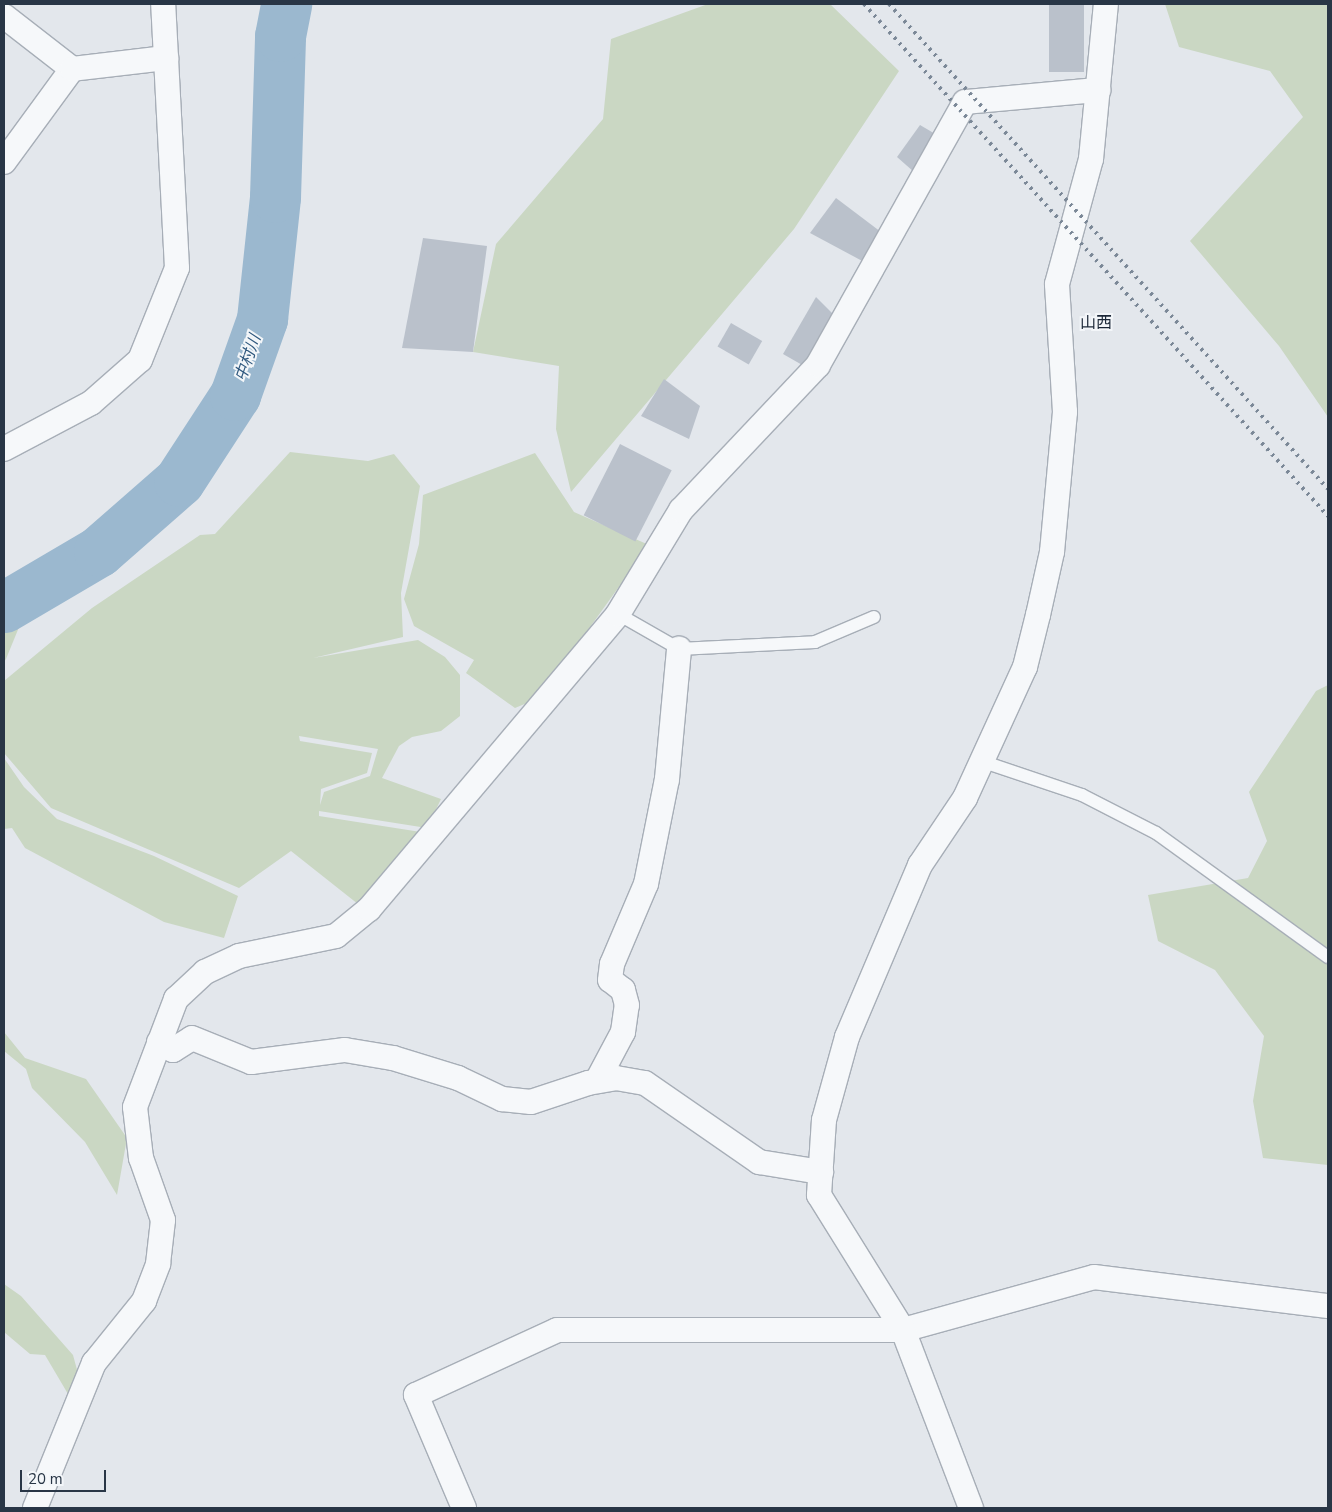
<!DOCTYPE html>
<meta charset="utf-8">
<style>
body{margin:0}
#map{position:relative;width:1332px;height:1512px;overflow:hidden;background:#e3e7ec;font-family:"Nunito Sans","Noto Sans JP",sans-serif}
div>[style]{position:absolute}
.green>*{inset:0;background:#cad7c3}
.river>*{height:51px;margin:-25.5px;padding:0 25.5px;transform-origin:25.5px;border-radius:25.5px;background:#9bb8cf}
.building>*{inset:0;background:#bac1cb;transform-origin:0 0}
.roads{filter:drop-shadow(1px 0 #a7aeb7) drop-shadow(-1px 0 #a7aeb7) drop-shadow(0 1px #a7aeb7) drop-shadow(0 -1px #a7aeb7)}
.service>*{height:12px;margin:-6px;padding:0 6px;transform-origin:6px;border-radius:6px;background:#f6f8fa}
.minor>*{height:24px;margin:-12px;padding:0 12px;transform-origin:12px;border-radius:12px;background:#f6f8fa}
.rail>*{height:4px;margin-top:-2px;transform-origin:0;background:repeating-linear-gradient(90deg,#7b8897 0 2.5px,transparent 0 7.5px)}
span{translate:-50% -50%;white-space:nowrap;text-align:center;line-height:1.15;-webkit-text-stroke:4px #f3f6f9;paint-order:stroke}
.neighbourhood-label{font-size:16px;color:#1b2737}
.water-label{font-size:16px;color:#2f587e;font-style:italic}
.frame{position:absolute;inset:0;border:5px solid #293646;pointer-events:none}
.scale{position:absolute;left:20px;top:1470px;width:86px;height:22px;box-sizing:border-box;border:2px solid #293646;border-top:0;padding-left:6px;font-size:15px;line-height:18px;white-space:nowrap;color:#293646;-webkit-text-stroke:4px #f3f6f9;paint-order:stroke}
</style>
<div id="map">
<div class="green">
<i style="clip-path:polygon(708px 4px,830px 4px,899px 71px,794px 229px,571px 492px,556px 429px,559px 366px,473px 352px,496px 244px,603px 119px,611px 39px)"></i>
<i style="clip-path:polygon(1165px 4px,1328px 4px,1328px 417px,1279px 346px,1190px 241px,1303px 117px,1270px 71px,1179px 47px)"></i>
<i style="clip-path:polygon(evenodd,290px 452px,368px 461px,394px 454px,420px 486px,401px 593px,403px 637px,313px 658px,418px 640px,445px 657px,460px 675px,460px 716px,441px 731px,412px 737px,399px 746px,382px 778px,441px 799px,427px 828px,319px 811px,319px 816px,427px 833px,363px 908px,291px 851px,239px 888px,51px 808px,4px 753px,4px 681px,92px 608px,200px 535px,215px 534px,290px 452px,299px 736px,378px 749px,370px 776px,324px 792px,320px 805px,321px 789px,367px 773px,372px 753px,300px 741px,299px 736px)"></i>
<i style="clip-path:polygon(535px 453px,574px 512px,649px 545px,539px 698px,515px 708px,466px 673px,474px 660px,414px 626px,404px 599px,419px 544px,423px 495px)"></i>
<i style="clip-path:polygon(26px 610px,6px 659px,4px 662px,4px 620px)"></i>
<i style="clip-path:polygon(1328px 685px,1328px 1165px,1263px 1158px,1253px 1101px,1264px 1036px,1215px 970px,1158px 941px,1148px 895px,1248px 878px,1267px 841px,1249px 792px,1316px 691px)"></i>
<i style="clip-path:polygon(4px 758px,24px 787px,57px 819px,154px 856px,238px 896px,224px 938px,164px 922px,25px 848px,12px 828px,4px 829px)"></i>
<i style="clip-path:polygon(4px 1032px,25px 1058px,86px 1079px,127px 1138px,117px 1195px,85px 1142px,32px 1088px,26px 1069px,4px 1051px)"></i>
<i style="clip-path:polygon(4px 1284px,21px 1296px,73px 1355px,79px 1377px,68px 1394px,45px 1355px,30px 1354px,4px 1332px)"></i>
</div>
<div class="river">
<i style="left:4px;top:607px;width:110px;rotate:-30.5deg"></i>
<i style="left:99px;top:551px;width:106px;rotate:-41.2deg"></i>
<i style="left:179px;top:481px;width:103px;rotate:-56.9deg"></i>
<i style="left:235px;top:395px;width:81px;rotate:-70.4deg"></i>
<i style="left:262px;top:319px;width:123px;rotate:-83.9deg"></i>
<i style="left:275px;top:197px;width:161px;rotate:-88.2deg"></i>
<i style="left:280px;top:36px;width:33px;rotate:-79deg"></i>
</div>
<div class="building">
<i style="left:1049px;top:4px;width:35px;height:68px"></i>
<i style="clip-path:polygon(920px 125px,937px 135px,922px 179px,897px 157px)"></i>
<i style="clip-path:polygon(836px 198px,881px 232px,866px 263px,810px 233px)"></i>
<i style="clip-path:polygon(423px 238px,487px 246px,473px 352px,402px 348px)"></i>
<i style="clip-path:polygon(816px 297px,836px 317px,804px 366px,783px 354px)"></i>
<i style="left:731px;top:323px;width:36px;height:27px;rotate:30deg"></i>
<i style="clip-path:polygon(664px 379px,700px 406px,689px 439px,641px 416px)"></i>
<i style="left:620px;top:444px;width:58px;height:80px;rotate:27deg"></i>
</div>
<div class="roads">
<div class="service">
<i style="left:618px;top:614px;width:70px;rotate:29.8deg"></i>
<i style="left:679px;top:649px;width:136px;rotate:-2.9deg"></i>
<i style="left:815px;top:642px;width:64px;rotate:-23deg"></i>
<i style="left:981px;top:761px;width:107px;rotate:18.6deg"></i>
<i style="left:1082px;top:795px;width:83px;rotate:27.2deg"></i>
<i style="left:1156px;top:833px;width:212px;rotate:35.8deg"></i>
</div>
<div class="minor">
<i style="left:4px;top:16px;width:86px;rotate:37.9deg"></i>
<i style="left:4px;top:162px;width:115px;rotate:-53.8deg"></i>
<i style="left:72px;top:69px;width:95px;rotate:-6.7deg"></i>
<i style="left:4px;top:449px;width:98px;rotate:-27.9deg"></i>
<i style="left:91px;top:403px;width:65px;rotate:-41.3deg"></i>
<i style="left:140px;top:360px;width:99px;rotate:-68.1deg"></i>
<i style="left:177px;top:268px;width:264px;rotate:-93deg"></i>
<i style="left:159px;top:1042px;width:16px;rotate:30deg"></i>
<i style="left:173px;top:1050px;width:22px;rotate:-32deg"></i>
<i style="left:192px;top:1038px;width:64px;rotate:22.1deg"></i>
<i style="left:251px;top:1062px;width:95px;rotate:-7.3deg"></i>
<i style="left:345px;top:1050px;width:49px;rotate:9.5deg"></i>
<i style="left:393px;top:1058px;width:68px;rotate:17.1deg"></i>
<i style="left:458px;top:1078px;width:49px;rotate:25.5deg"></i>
<i style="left:502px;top:1099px;width:29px;rotate:6deg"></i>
<i style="left:531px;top:1102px;width:60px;rotate:-18.4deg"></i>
<i style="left:588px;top:1083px;width:28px;rotate:-10deg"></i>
<i style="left:616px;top:1078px;width:29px;rotate:10deg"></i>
<i style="left:645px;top:1083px;width:139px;rotate:34.7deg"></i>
<i style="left:759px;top:1162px;width:63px;rotate:9.2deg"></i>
<i style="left:597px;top:1081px;width:55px;rotate:-62deg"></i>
<i style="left:623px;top:1032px;width:27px;rotate:-82deg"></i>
<i style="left:627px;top:1005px;width:16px;rotate:-105deg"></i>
<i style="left:623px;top:990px;width:16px;rotate:-142deg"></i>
<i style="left:610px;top:980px;width:16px;rotate:-83deg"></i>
<i style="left:612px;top:964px;width:87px;rotate:-67deg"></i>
<i style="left:646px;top:884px;width:107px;rotate:-78.7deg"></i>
<i style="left:667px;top:779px;width:131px;rotate:-84.7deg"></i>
<i style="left:35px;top:1508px;width:157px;rotate:-67.9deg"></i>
<i style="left:94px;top:1363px;width:80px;rotate:-51.1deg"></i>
<i style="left:144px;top:1301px;width:40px;rotate:-69deg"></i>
<i style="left:158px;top:1264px;width:44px;rotate:-83.5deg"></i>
<i style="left:163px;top:1220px;width:66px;rotate:-109.5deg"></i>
<i style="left:141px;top:1158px;width:51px;rotate:-96.7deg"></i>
<i style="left:135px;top:1107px;width:116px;rotate:-69.2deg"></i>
<i style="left:176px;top:999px;width:40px;rotate:-43deg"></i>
<i style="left:205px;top:972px;width:38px;rotate:-25deg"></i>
<i style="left:239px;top:956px;width:99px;rotate:-11.7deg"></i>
<i style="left:336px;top:936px;width:43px;rotate:-39.3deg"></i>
<i style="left:369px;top:909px;width:386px;rotate:-49.8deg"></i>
<i style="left:618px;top:614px;width:122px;rotate:-58.8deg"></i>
<i style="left:681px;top:510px;width:199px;rotate:-46.6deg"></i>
<i style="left:818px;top:365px;width:301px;rotate:-60.8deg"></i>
<i style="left:965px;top:102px;width:134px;rotate:-5.2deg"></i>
<i style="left:464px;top:1508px;width:123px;rotate:-113deg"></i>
<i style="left:416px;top:1395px;width:155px;rotate:-24.7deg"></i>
<i style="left:557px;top:1330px;width:346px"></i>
<i style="left:903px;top:1330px;width:198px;rotate:-15.5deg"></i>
<i style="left:1094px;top:1277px;width:236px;rotate:7.1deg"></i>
<i style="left:971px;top:1508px;width:191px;rotate:-110.9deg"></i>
<i style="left:903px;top:1330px;width:159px;rotate:-121.9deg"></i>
<i style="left:819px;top:1195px;width:75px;rotate:-86.2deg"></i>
<i style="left:824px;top:1120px;width:86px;rotate:-74.5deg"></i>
<i style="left:847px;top:1037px;width:187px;rotate:-67deg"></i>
<i style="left:920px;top:865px;width:81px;rotate:-56.1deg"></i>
<i style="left:965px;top:798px;width:144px;rotate:-65.4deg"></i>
<i style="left:1025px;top:667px;width:54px;rotate:-76deg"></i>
<i style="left:1038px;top:615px;width:65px;rotate:-77.5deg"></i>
<i style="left:1052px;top:552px;width:141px;rotate:-84.7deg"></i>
<i style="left:1065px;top:412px;width:128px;rotate:-93.6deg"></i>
<i style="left:1057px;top:284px;width:130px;rotate:-74.8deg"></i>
<i style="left:1091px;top:159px;width:156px;rotate:-84.5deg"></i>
</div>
</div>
<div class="rail">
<i style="left:864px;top:4px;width:691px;rotate:47.82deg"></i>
<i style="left:889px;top:4px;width:654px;rotate:47.85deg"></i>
</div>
<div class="neighbourhood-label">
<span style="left:1096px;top:323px">山西</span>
</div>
<div class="water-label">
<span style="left:248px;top:358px;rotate:-71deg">中村川</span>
</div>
<div class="frame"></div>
<div class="scale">20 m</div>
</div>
